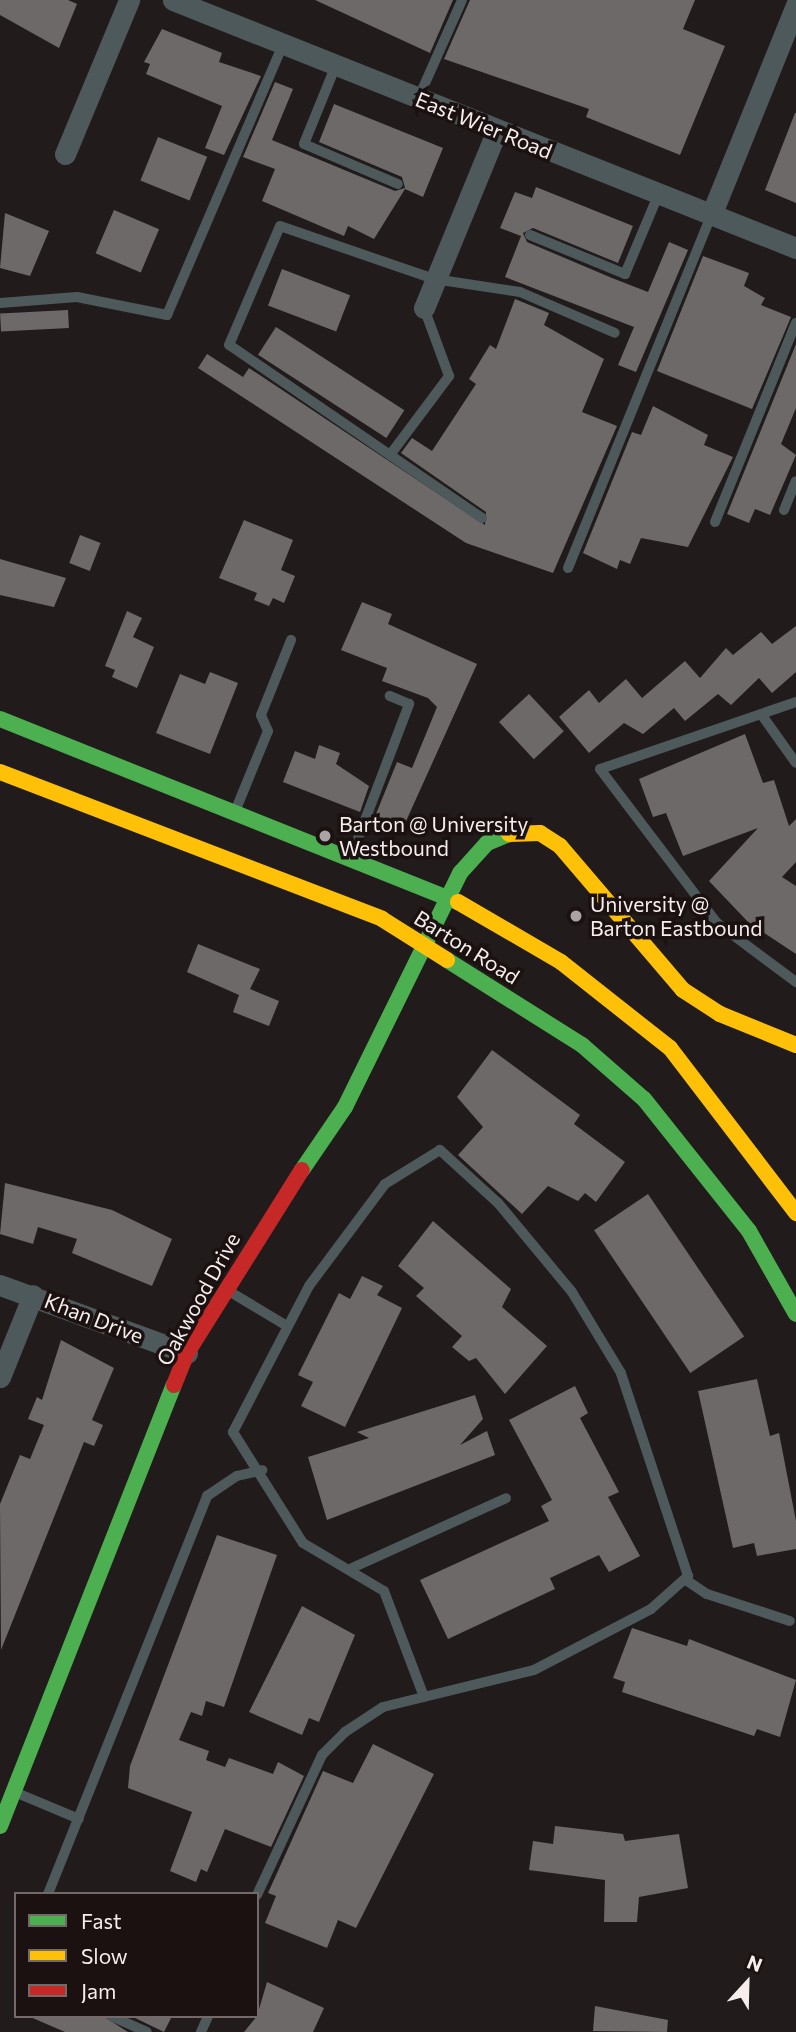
<!DOCTYPE html>
<style>
body{margin:0}
#map{position:relative;width:796px;height:2032px;overflow:hidden;background:#211c1b;font-family:Commissioner,sans-serif}
div>[style]{position:absolute}
.building>*{inset:0;background:#6d6969;transform-origin:0 0}
.lane>*{height:10px;margin:-5px;padding:0 5px;transform-origin:5px;border-radius:5px;background:#4e595c}
.street>*{height:21px;margin:-10.5px;padding:0 10.5px;transform-origin:10.5px;border-radius:10.5px;background:#4e595c}
.fast>*{height:16px;margin:-8px;padding:0 8px;transform-origin:8px;border-radius:8px;background:#4caf50}
.slow>*{height:16px;margin:-8px;padding:0 8px;transform-origin:8px;border-radius:8px;background:#ffc107}
.jam>*{height:16px;margin:-8px;padding:0 8px;transform-origin:8px;border-radius:8px;background:#c62828}
.dots>*{width:19px;height:19px;translate:-50% -50%;box-sizing:border-box;border:4px solid #1a1110;border-radius:50%}
span{translate:-50% -50%;white-space:nowrap;text-align:center;line-height:1.15;-webkit-text-stroke:7px #1a1110;paint-order:stroke}
.street-label{font-size:21px;color:#f5eeed}
.poi-label{font-size:21px;color:#f5eeed}
.left{translate:0 -50%;text-align:left}
.legend{position:absolute;left:14px;top:1892px;width:245px;height:126px;box-sizing:border-box;background:#1a1110;border:2px solid #726968;margin:0;padding:9px 12px;list-style:none;font-size:21px;color:#f5eeed}
.legend li{display:flex;align-items:center;gap:14px;height:35px}
.legend b{width:35px;border:2px solid #726968}
.north{position:absolute;left:712px;top:1948px;width:70px;height:70px;-webkit-text-stroke:5px #1a1110;paint-order:stroke;rotate:22deg;font-size:19px;font-weight:700;line-height:28px;text-align:center;color:#f5eeed}
.north::after{content:'';display:block;margin:auto;width:24px;height:32px;background:#f5eeed;clip-path:polygon(50% 0,100% 100%,50% 72%,0 100%)}
</style>
<div id="map">
<div class="building">
<i style="clip-path:polygon(0 0,68px 0,77px 4px,59px 48px,0 15px)"></i>
<i style="clip-path:polygon(315px 0,453px 0,430px 53px)"></i>
<i style="clip-path:polygon(470px 0,695px 0,683px 29px,725px 46px,680px 155px,586px 117px,589px 109px,444px 59px)"></i>
<i style="clip-path:polygon(162px 29px,222px 53px,219px 62px,261px 76px,224px 155px,205px 148px,222px 106px,146px 74px,150px 64px,144px 62px)"></i>
<i style="clip-path:polygon(275px 82px,293px 89px,272px 140px,395px 191px,405px 188px,402px 177px,319px 142px,334px 104px,443px 148px,423px 197px,405px 189px,374px 239px,348px 226px,344px 236px,262px 201px,275px 169px,243px 157px)"></i>
<i style="clip-path:polygon(795px 113px,796px 113px,796px 203px,765px 190px)"></i>
<i style="left:158px;top:137px;width:53px;height:47px;rotate:22deg"></i>
<i style="clip-path:polygon(536px 187px,633px 226px,618px 263px,533px 228px,523px 233px,527px 242px,612px 278px,648px 292px,669px 242px,688px 250px,636px 372px,618px 365px,634px 327px,505px 277px,521px 236px,500px 228px,515px 192px,532px 198px)"></i>
<i style="left:114px;top:210px;width:49px;height:47px;rotate:23deg"></i>
<i style="clip-path:polygon(5px 213px,49px 231px,30px 276px,0 268px)"></i>
<i style="clip-path:polygon(703px 256px,749px 273px,744px 286px,765px 298px,761px 305px,791px 317px,752px 409px,657px 371px)"></i>
<i style="left:282px;top:269px;width:73px;height:39px;rotate:21deg"></i>
<i style="clip-path:polygon(515px 299px,549px 313px,544px 325px,604px 359px,582px 412px,617px 426px,553px 573px,466px 543px,198px 368px,207px 354px,243px 377px,249px 368px,485px 525px,486px 512px,401px 453px,412px 438px,432px 451px,476px 384px,469px 379px,490px 345px,496px 349px)"></i>
<i style="left:68px;top:310px;width:18px;height:68px;rotate:87deg"></i>
<i style="left:276px;top:327px;width:153px;height:33px;rotate:33deg"></i>
<i style="clip-path:polygon(796px 344px,796px 408px,781px 444px,796px 455px,770px 515px,755px 509px,749px 523px,727px 514px)"></i>
<i style="clip-path:polygon(653px 406px,708px 435px,704px 445px,733px 457px,688px 547px,641px 538px,630px 564px,620px 560px,617px 569px,583px 553px,632px 432px,641px 435px)"></i>
<i style="clip-path:polygon(244px 520px,293px 540px,281px 570px,295px 576px,284px 603px,273px 598px,269px 606px,254px 600px,257px 593px,219px 578px)"></i>
<i style="left:80px;top:535px;width:22px;height:30px;rotate:21deg"></i>
<i style="clip-path:polygon(0 559px,66px 578px,54px 607px,0 595px)"></i>
<i style="clip-path:polygon(362px 602px,392px 614px,388px 624px,477px 664px,402px 830px,374px 819px,397px 762px,412px 768px,437px 707px,428px 698px,382px 681px,387px 668px,341px 650px)"></i>
<i style="clip-path:polygon(127px 611px,142px 618px,133px 637px,154px 647px,137px 688px,112px 677px,115px 670px,105px 666px)"></i>
<i style="clip-path:polygon(796px 626px,796px 672px,772px 693px,759px 678px,731px 705px,718px 694px,685px 721px,674px 708px,643px 734px,624px 723px,589px 753px,559px 717px,589px 690px,599px 703px,626px 679px,642px 698px,685px 661px,700px 678px,726px 648px,733px 655px,761px 632px,772px 644px)"></i>
<i style="clip-path:polygon(210px 672px,238px 683px,210px 754px,156px 733px,180px 674px,205px 684px)"></i>
<i style="left:529px;top:694px;width:51px;height:41px;rotate:47deg"></i>
<i style="clip-path:polygon(745px 734px,763px 783px,774px 780px,789px 826px,796px 819px,796px 862px,782px 877px,796px 886px,796px 954px,749px 923px,709px 881px,758px 828px,683px 856px,666px 813px,653px 817px,639px 779px)"></i>
<i style="clip-path:polygon(319px 745px,340px 753px,336px 764px,369px 786px,360px 812px,283px 782px,295px 751px,315px 759px)"></i>
<i style="clip-path:polygon(198px 944px,260px 969px,250px 989px,279px 1001px,269px 1026px,233px 1012px,239px 995px,187px 972px)"></i>
<i style="clip-path:polygon(492px 1050px,580px 1115px,574px 1124px,625px 1162px,596px 1202px,585px 1193px,578px 1201px,548px 1186px,522px 1214px,458px 1155px,483px 1127px,457px 1097px)"></i>
<i style="clip-path:polygon(5px 1183px,112px 1210px,172px 1239px,152px 1286px,72px 1253px,77px 1239px,38px 1227px,33px 1244px,0 1234px)"></i>
<i style="left:648px;top:1194px;width:172px;height:65px;rotate:56deg"></i>
<i style="clip-path:polygon(433px 1221px,511px 1289px,502px 1307px,547px 1346px,505px 1394px,476px 1358px,469px 1361px,452px 1347px,462px 1336px,416px 1296px,424px 1288px,398px 1266px)"></i>
<i style="clip-path:polygon(362px 1276px,383px 1286px,377px 1295px,402px 1308px,345px 1427px,301px 1406px,313px 1382px,298px 1375px,339px 1293px,350px 1299px)"></i>
<i style="clip-path:polygon(61px 1340px,114px 1368px,92px 1420px,103px 1425px,94px 1446px,84px 1442px,1px 1650px,0 1504px,20px 1455px,30px 1459px,44px 1425px,28px 1419px,37px 1397px,42px 1400px)"></i>
<i style="clip-path:polygon(757px 1379px,770px 1436px,779px 1433px,796px 1521px,796px 1549px,757px 1556px,754px 1543px,733px 1548px,698px 1391px)"></i>
<i style="clip-path:polygon(575px 1386px,588px 1413px,580px 1418px,619px 1492px,608px 1497px,640px 1556px,609px 1572px,599px 1555px,550px 1578px,555px 1589px,448px 1639px,420px 1580px,549px 1521px,541px 1506px,552px 1500px,509px 1420px)"></i>
<i style="clip-path:polygon(475px 1395px,483px 1419px,460px 1445px,487px 1431px,495px 1455px,327px 1520px,308px 1457px,369px 1438px,357px 1432px)"></i>
<i style="clip-path:polygon(217px 1535px,277px 1555px,224px 1707px,206px 1701px,202px 1716px,191px 1712px,179px 1740px,209px 1751px,206px 1760px,225px 1767px,229px 1758px,273px 1774px,278px 1762px,304px 1776px,271px 1847px,225px 1829px,207px 1872px,201px 1869px,196px 1882px,170px 1871px,192px 1812px,128px 1788px,130px 1766px)"></i>
<i style="clip-path:polygon(302px 1606px,355px 1635px,319px 1722px,309px 1718px,302px 1735px,249px 1712px)"></i>
<i style="clip-path:polygon(632px 1628px,687px 1646px,689px 1639px,796px 1680px,780px 1737px,757px 1729px,754px 1736px,622px 1692px,625px 1682px,613px 1678px)"></i>
<i style="clip-path:polygon(373px 1744px,434px 1774px,356px 1928px,338px 1920px,327px 1948px,265px 1923px,276px 1896px,268px 1893px,323px 1771px,353px 1783px)"></i>
<i style="clip-path:polygon(555px 1826px,623px 1834px,625px 1841px,679px 1834px,688px 1888px,639px 1897px,637px 1922px,604px 1922px,605px 1880px,529px 1870px,533px 1841px,553px 1844px)"></i>
<i style="clip-path:polygon(267px 1982px,324px 2008px,313px 2032px,244px 2032px,257px 2016px)"></i>
<i style="clip-path:polygon(595px 2006px,668px 2020px,667px 2032px,593px 2031px)"></i>
<i style="clip-path:polygon(28px 2016px,103px 2016px,128px 2032px,65px 2032px)"></i>
<i style="clip-path:polygon(131px 2016px,172px 2016px,164px 2032px)"></i>
</div>
<div class="lane">
<i style="left:336px;top:65px;width:85px;rotate:112.1deg"></i>
<i style="left:304px;top:144px;width:102px;rotate:23.1deg"></i>
<i style="left:418px;top:99px;width:108px;rotate:-66deg"></i>
<i style="left:530px;top:235px;width:103px;rotate:22.3deg"></i>
<i style="left:625px;top:274px;width:88px;rotate:-67.2deg"></i>
<i style="left:0;top:303px;width:77px;rotate:-4.5deg"></i>
<i style="left:77px;top:297px;width:92px;rotate:11.3deg"></i>
<i style="left:167px;top:315px;width:295px;rotate:-66.8deg"></i>
<i style="left:390px;top:455px;width:99px;rotate:-53.2deg"></i>
<i style="left:449px;top:376px;width:72px;rotate:-110.2deg"></i>
<i style="left:784px;top:510px;width:31px;rotate:-68deg"></i>
<i style="left:482px;top:518px;width:306px;rotate:-145.6deg"></i>
<i style="left:229px;top:345px;width:129px;rotate:-66.8deg"></i>
<i style="left:280px;top:226px;width:163px;rotate:19deg"></i>
<i style="left:434px;top:279px;width:87px;rotate:8.6deg"></i>
<i style="left:520px;top:292px;width:103px;rotate:23.3deg"></i>
<i style="left:715px;top:522px;width:215px;rotate:-67.9deg"></i>
<i style="left:568px;top:568px;width:383px;rotate:-67.9deg"></i>
<i style="left:796px;top:702px;width:207px;rotate:161.1deg"></i>
<i style="left:600px;top:769px;width:193px;rotate:52.8deg"></i>
<i style="left:717px;top:923px;width:99px;rotate:36.8deg"></i>
<i style="left:761px;top:714px;width:60px;rotate:54.5deg"></i>
<i style="left:236px;top:809px;width:84px;rotate:-67.7deg"></i>
<i style="left:268px;top:731px;width:17px;rotate:-114deg"></i>
<i style="left:261px;top:715px;width:81px;rotate:-68.2deg"></i>
<i style="left:351px;top:857px;width:164px;rotate:-69.2deg"></i>
<i style="left:409px;top:704px;width:21px;rotate:-157deg"></i>
<i style="left:227px;top:1290px;width:70px;rotate:31deg"></i>
<i style="left:352px;top:1568px;width:169px;rotate:-24.4deg"></i>
<i style="left:686px;top:1580px;width:25px;rotate:34deg"></i>
<i style="left:707px;top:1594px;width:87px;rotate:18deg"></i>
<i style="left:17px;top:1793px;width:67px;rotate:22.8deg"></i>
<i style="left:48px;top:1894px;width:429px;rotate:-68.2deg"></i>
<i style="left:207px;top:1496px;width:36px;rotate:-34deg"></i>
<i style="left:237px;top:1476px;width:26px;rotate:-13deg"></i>
<i style="left:257px;top:1895px;width:154px;rotate:-65.1deg"></i>
<i style="left:322px;top:1755px;width:33px;rotate:-45deg"></i>
<i style="left:345px;top:1732px;width:45px;rotate:-33.3deg"></i>
<i style="left:383px;top:1707px;width:155px;rotate:-13.8deg"></i>
<i style="left:534px;top:1670px;width:132px;rotate:-27.5deg"></i>
<i style="left:651px;top:1609px;width:50px;rotate:-41.7deg"></i>
<i style="left:688px;top:1576px;width:214px;rotate:-108.3deg"></i>
<i style="left:621px;top:1373px;width:95px;rotate:-121.2deg"></i>
<i style="left:572px;top:1292px;width:116px;rotate:-129.7deg"></i>
<i style="left:498px;top:1203px;width:79px;rotate:-137.6deg"></i>
<i style="left:440px;top:1150px;width:65px;rotate:148.3deg"></i>
<i style="left:385px;top:1184px;width:127px;rotate:126.7deg"></i>
<i style="left:309px;top:1286px;width:165px;rotate:117.5deg"></i>
<i style="left:233px;top:1432px;width:131px;rotate:57.8deg"></i>
<i style="left:303px;top:1543px;width:94px;rotate:30.7deg"></i>
<i style="left:384px;top:1591px;width:113px;rotate:69.3deg"></i>
<i style="left:111px;top:2016px;width:39px;rotate:24deg"></i>
<i style="left:201px;top:2032px;width:17px;rotate:-66deg"></i>
</div>
<div class="street">
<i style="left:173px;top:0;width:671px;rotate:21.71deg"></i>
<i style="left:65px;top:154px;width:167px;rotate:-67.4deg"></i>
<i style="left:712px;top:213px;width:224px;rotate:-68deg"></i>
<i style="left:424px;top:308px;width:192px;rotate:-67.7deg"></i>
<i style="left:0;top:1285px;width:199px;rotate:20deg"></i>
<i style="left:0;top:1377px;width:88px;rotate:-68.1deg"></i>
</div>
<div class="fast">
<i style="left:0;top:719px;width:493px;rotate:21.8deg"></i>
<i style="left:447px;top:960px;width:160px;rotate:32.2deg"></i>
<i style="left:582px;top:1045px;width:82px;rotate:41.1deg"></i>
<i style="left:644px;top:1099px;width:169px;rotate:51.5deg"></i>
<i style="left:749px;top:1231px;width:95px;rotate:60.5deg"></i>
<i style="left:302px;top:1170px;width:76px;rotate:-55.7deg"></i>
<i style="left:345px;top:1107px;width:261px;rotate:-63.8deg"></i>
<i style="left:460px;top:873px;width:40px;rotate:-48deg"></i>
<i style="left:487px;top:843px;width:24px;rotate:-22deg"></i>
<i style="left:0;top:1826px;width:474px;rotate:-68.5deg"></i>
</div>
<div class="slow">
<i style="left:0;top:772px;width:409px;rotate:21deg"></i>
<i style="left:382px;top:919px;width:77px;rotate:32.2deg"></i>
<i style="left:509px;top:834px;width:31px;rotate:-2deg"></i>
<i style="left:540px;top:833px;width:24px;rotate:33deg"></i>
<i style="left:560px;top:846px;width:189px;rotate:49.5deg"></i>
<i style="left:683px;top:990px;width:44px;rotate:33deg"></i>
<i style="left:720px;top:1014px;width:82px;rotate:22.2deg"></i>
<i style="left:458px;top:902px;width:119px;rotate:30.2deg"></i>
<i style="left:561px;top:962px;width:139px;rotate:38.3deg"></i>
<i style="left:670px;top:1048px;width:208px;rotate:52.6deg"></i>
</div>
<div class="jam">
<i style="left:174px;top:1385px;width:35px;rotate:-68deg"></i>
<i style="left:187px;top:1353px;width:216px;rotate:-57.9deg"></i>
</div>
<div class="dots">
<i style="left:325px;top:836px;background:#aba4a4"></i>
<i style="left:576px;top:916px;background:#aba4a4"></i>
</div>
<div class="street-label">
<span style="left:484px;top:125px;rotate:22deg">East Wier Road</span>
<span style="left:467px;top:947px;rotate:32deg">Barton Road</span>
<span style="left:198px;top:1299px;rotate:-61deg">Oakwood Drive</span>
<span style="left:94px;top:1318px;rotate:21deg">Khan Drive</span>
</div>
<div class="poi-label">
<span class="left" style="left:339px;top:836px">Barton @ University<br>Westbound</span>
<span class="left" style="left:590px;top:916px">University @<br>Barton Eastbound</span>
</div>
<ul class="legend">
<li><b style="height:9px;background:#4caf50"></b>Fast</li>
<li><b style="height:9px;background:#ffc107"></b>Slow</li>
<li><b style="height:9px;background:#c62828"></b>Jam</li>
</ul>
<div class="north">N</div>
</div>
